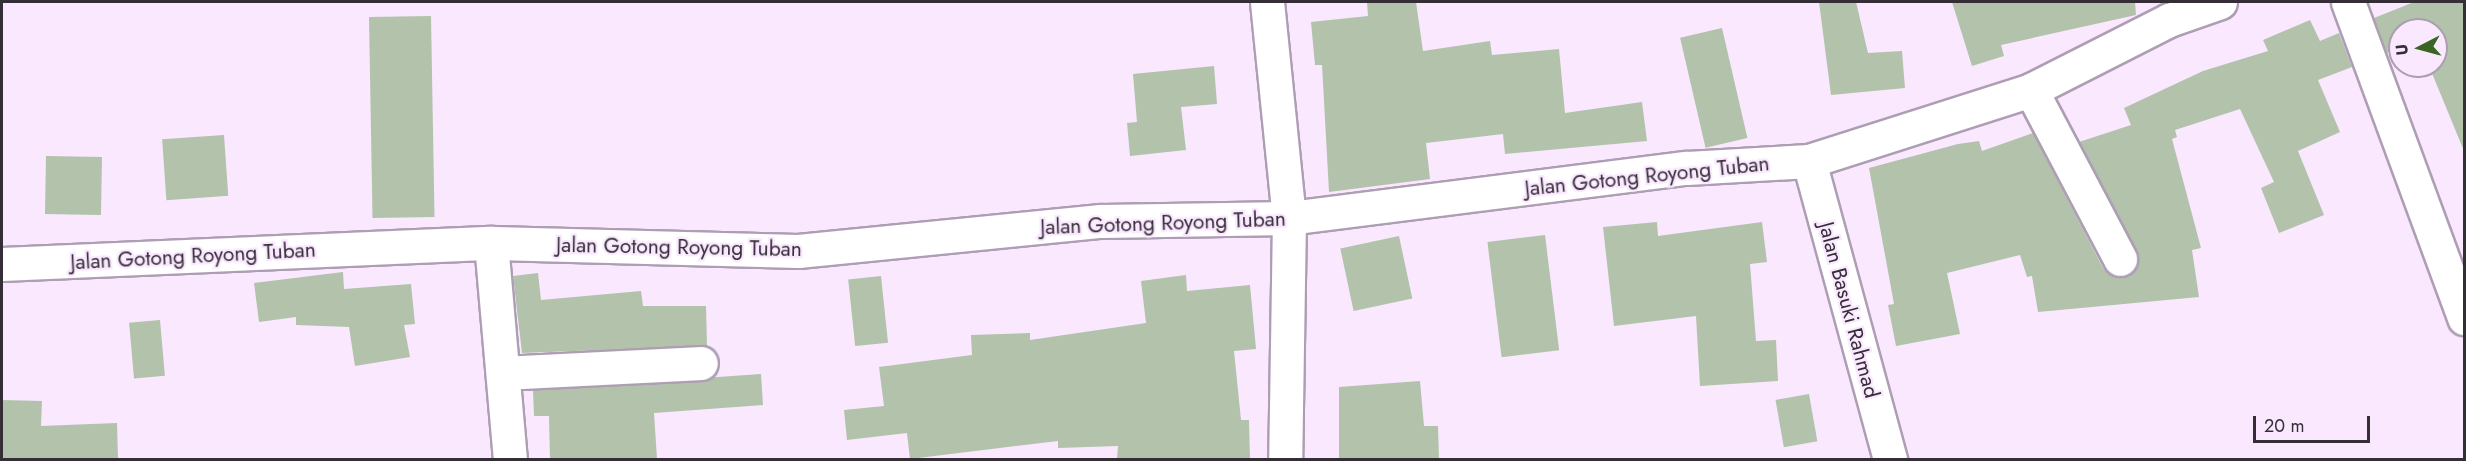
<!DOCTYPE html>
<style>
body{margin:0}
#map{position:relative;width:2466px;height:461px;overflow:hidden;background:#fae8ff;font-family:Jost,sans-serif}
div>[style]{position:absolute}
.building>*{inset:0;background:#b2c2ab;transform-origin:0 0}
.roads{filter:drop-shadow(2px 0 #ae9eb4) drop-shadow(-2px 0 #ae9eb4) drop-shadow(0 2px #ae9eb4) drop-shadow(0 -2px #ae9eb4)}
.minor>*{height:33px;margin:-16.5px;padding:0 16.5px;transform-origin:16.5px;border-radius:16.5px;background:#fff}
span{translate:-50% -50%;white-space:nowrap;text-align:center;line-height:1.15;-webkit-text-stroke:4.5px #fae8ff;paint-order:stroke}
.street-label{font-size:21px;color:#352e37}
.frame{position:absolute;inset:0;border:3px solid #352e37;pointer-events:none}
.north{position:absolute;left:2388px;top:18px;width:60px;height:60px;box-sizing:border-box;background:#fae8ff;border:2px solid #ab9eaf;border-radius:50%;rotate:264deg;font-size:16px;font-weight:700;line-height:24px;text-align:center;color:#352e37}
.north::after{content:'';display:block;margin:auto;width:21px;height:27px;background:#396421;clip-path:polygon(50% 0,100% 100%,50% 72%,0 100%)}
.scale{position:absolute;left:2253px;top:416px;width:117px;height:27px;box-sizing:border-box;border:3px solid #352e37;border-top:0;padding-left:8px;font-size:18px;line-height:21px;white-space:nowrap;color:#352e37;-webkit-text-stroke:4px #fae8ff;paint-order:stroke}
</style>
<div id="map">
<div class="building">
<i style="clip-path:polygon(1367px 2px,1416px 2px,1423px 51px,1490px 41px,1492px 55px,1559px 49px,1565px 113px,1642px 102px,1647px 141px,1505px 154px,1503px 134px,1426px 143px,1430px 179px,1329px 192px,1322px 65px,1315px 65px,1311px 22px,1368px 16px)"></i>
<i style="clip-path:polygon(1819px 2px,1856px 2px,1868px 53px,1902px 51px,1905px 88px,1831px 95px)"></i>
<i style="clip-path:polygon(1952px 2px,2135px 2px,2136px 15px,2001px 45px,2004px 56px,1972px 66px)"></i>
<i style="clip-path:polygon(2414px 2px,2464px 2px,2464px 151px,2429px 66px,2436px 66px,2436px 30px,2400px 30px,2400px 47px,2387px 53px,2374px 18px)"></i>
<i style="left:431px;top:16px;width:201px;height:62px;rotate:89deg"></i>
<i style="clip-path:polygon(2310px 20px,2320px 41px,2339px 33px,2352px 67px,2318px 80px,2340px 132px,2298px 151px,2324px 215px,2279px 233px,2261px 188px,2274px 182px,2240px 109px,2175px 130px,2177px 137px,2172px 139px,2201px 248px,2192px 250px,2199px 297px,2038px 312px,2032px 276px,2027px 277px,2020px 255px,1947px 273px,1960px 334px,1896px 346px,1888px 305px,1894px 304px,1869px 168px,1958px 144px,1979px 141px,1982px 151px,2033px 133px,2103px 268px,2111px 275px,2128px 276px,2136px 268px,2137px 251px,2079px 142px,2131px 125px,2124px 108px,2203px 71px,2268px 51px,2263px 40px)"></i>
<i style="left:1722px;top:28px;width:113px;height:43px;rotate:77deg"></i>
<i style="clip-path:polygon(1214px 66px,1217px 104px,1181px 107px,1186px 150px,1130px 156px,1127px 123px,1137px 122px,1133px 74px)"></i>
<i style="left:224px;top:135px;width:61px;height:62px;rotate:86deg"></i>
<i style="left:46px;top:156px;width:56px;height:58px;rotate:1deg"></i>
<i style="clip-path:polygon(1657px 222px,1658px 236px,1762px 222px,1767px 262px,1750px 264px,1756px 341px,1776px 340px,1778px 381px,1700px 386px,1696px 316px,1614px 326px,1603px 227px)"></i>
<i style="left:1545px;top:235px;width:116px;height:58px;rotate:83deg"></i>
<i style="left:1399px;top:236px;width:64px;height:60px;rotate:78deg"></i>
<i style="clip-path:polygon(343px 272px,344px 289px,411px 284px,415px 324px,404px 325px,410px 357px,355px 366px,349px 327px,296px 325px,296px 317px,259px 322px,254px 283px)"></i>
<i style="clip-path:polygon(538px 273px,541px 300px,641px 291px,643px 306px,706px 306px,707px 346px,522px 353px,513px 276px)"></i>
<i style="clip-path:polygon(1186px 275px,1187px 291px,1250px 285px,1256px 349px,1234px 351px,1241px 420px,1249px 420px,1250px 459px,1117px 459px,1118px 446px,1058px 448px,1058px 441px,910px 459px,907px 433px,847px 440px,844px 410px,884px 406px,879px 367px,972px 355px,971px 335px,1030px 333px,1030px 340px,1146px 323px,1141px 281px)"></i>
<i style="left:881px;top:276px;width:67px;height:33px;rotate:84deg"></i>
<i style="left:160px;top:320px;width:56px;height:31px;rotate:85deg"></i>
<i style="clip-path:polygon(761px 374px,763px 405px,654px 413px,657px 459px,550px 459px,549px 416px,534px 416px,533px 390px)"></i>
<i style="clip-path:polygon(1420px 381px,1424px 426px,1438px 426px,1439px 459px,1339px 459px,1339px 387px)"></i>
<i style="left:1809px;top:394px;width:48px;height:34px;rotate:80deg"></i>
<i style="clip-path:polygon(2px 400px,42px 401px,41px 426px,117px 423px,118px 459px,2px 459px)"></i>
</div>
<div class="roads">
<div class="minor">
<i style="left:1267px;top:2px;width:217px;rotate:84.2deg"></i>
<i style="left:1289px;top:218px;width:242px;rotate:90.9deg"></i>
<i style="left:2348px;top:2px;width:337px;rotate:69.8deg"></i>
<i style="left:2031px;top:90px;width:191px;rotate:62.2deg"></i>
<i style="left:1809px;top:161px;width:310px;rotate:74.8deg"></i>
<i style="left:491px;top:243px;width:218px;rotate:85deg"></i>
<i style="left:2px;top:264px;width:489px;rotate:-2.5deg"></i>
<i style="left:491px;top:243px;width:307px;rotate:1.5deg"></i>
<i style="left:798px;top:251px;width:304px;rotate:-5.7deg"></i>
<i style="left:1101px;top:221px;width:188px;rotate:-0.9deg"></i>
<i style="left:1289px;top:218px;width:401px;rotate:-7.2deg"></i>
<i style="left:1687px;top:168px;width:122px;rotate:-3.3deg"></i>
<i style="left:1809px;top:161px;width:233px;rotate:-17.7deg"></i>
<i style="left:2031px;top:90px;width:155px;rotate:-26.9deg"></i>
<i style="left:2169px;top:20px;width:54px;rotate:-19.4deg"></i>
<i style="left:503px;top:373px;width:198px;rotate:-2.9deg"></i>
</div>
</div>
<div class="street-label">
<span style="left:1647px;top:176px;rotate:-6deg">Jalan Gotong Royong Tuban</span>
<span style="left:1163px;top:223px;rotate:-2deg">Jalan Gotong Royong Tuban</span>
<span style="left:679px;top:247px;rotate:1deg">Jalan Gotong Royong Tuban</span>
<span style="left:193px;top:256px;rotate:-3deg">Jalan Gotong Royong Tuban</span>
<span style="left:1849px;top:310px;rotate:75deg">Jalan Basuki Rahmad</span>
</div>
<div class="frame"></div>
<div class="north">U</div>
<div class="scale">20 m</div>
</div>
